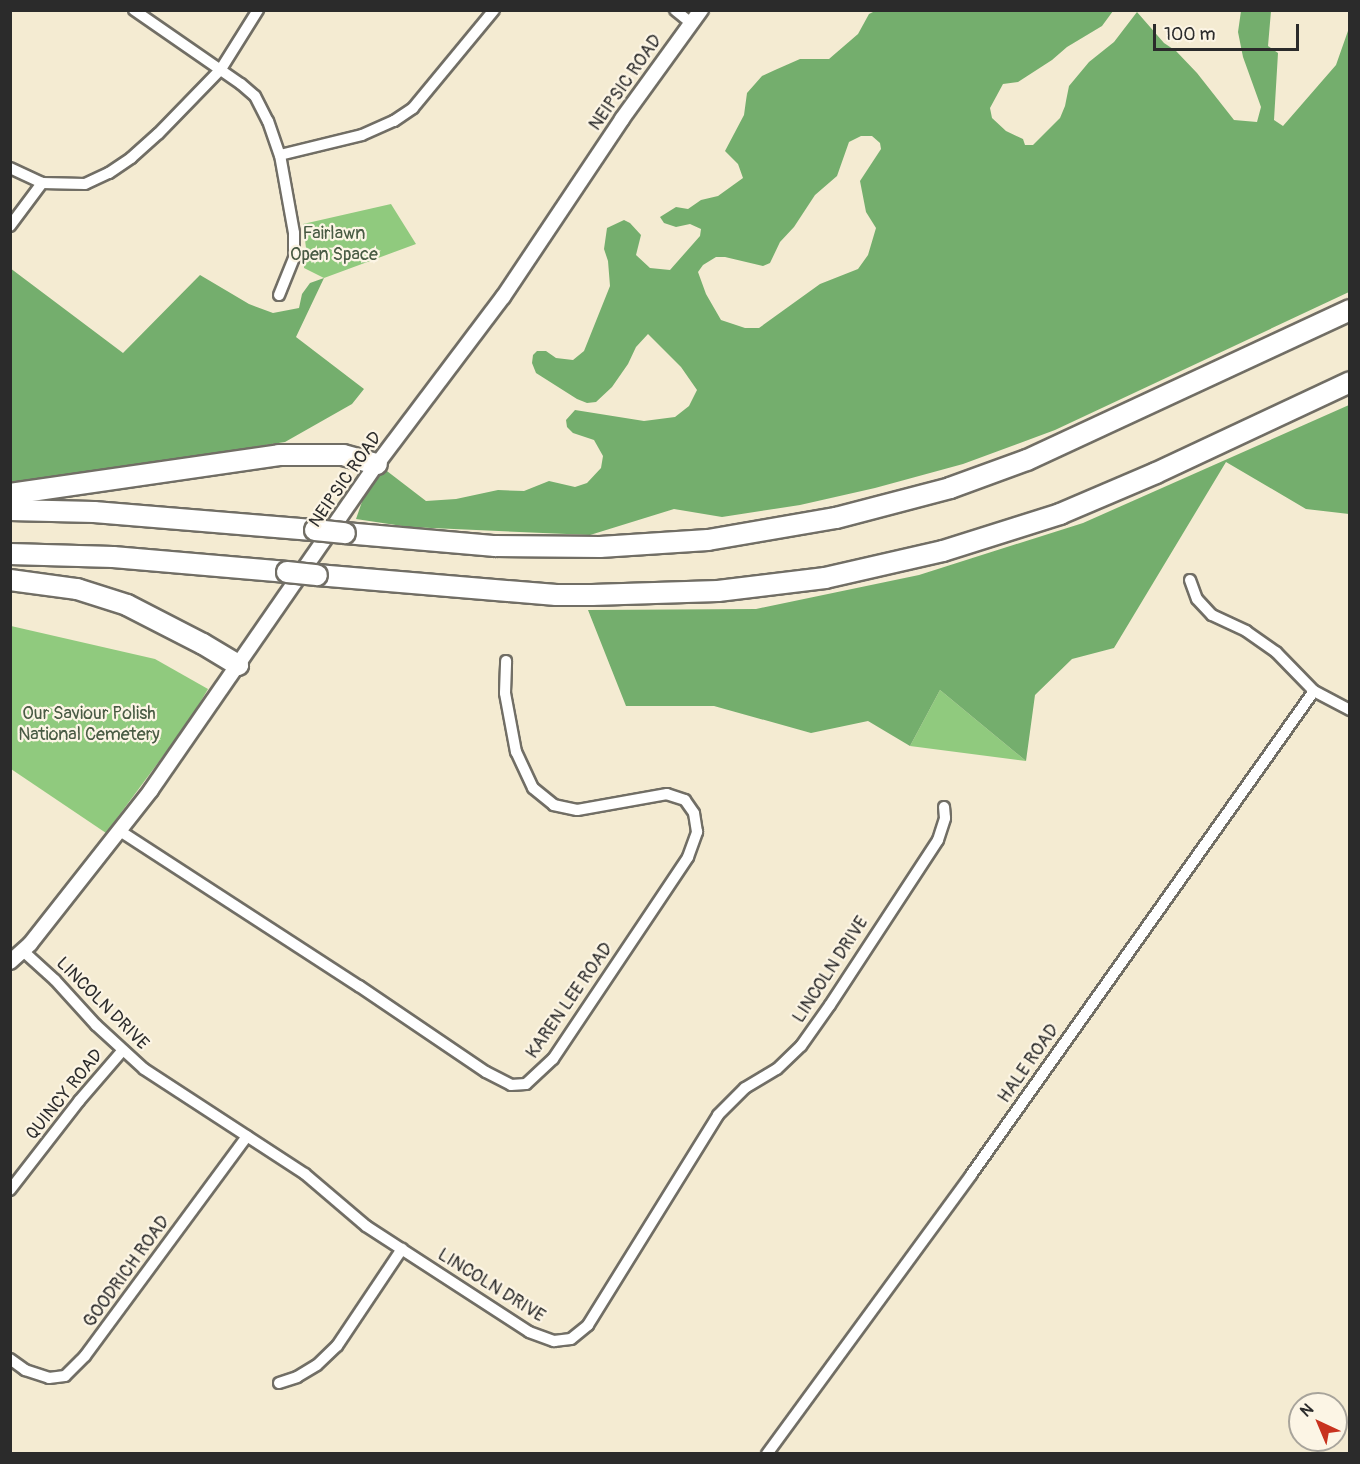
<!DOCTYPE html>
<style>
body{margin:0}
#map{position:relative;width:1360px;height:1464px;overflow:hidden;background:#f4ebd2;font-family:Pangolin,sans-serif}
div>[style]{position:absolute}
.green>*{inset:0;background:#90ca7e}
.forest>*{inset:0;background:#74ae6d}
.roads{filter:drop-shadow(2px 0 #716e65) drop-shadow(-2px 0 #716e65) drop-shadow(0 2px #716e65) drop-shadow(0 -2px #716e65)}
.minor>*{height:10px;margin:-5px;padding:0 5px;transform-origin:5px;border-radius:5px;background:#fff}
.tertiary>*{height:14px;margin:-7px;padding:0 7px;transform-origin:7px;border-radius:7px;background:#fff}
.motorway>*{height:20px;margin:-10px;padding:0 10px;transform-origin:10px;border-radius:10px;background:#fff}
.bridges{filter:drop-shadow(2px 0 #716e65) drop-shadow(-2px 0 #716e65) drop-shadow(0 2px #716e65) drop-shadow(0 -2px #716e65)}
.motorway-bridge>*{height:20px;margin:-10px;padding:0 10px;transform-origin:10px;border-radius:10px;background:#fff}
span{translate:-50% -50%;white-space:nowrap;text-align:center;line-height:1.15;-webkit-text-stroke:4.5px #fcf5e5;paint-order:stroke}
.street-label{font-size:18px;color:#2b2b2b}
.park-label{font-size:18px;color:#495b44}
.frame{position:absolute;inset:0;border:12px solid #2b2b2b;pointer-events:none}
.north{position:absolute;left:1288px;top:1392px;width:60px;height:60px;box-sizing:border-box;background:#fcf5e5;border:2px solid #a8a49b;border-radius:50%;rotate:316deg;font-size:16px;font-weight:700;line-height:24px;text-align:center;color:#2b2b2b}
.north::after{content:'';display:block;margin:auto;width:21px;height:27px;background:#c8321e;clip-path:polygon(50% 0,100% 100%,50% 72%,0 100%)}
.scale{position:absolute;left:1153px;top:24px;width:146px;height:27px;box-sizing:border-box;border:3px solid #2b2b2b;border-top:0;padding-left:8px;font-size:18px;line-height:21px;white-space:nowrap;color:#2b2b2b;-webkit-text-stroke:4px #fcf5e5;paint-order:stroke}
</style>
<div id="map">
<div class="green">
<i style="clip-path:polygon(391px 204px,416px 244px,324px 278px,304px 268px,306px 248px,303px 224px)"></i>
<i style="clip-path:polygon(11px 626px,155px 659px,208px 689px,189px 721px,106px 833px,11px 769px)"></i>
<i style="clip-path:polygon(940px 690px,1026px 761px,910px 746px)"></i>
</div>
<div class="forest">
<i style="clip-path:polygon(evenodd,877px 10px,1113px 11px,1102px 26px,1067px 47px,1052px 60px,1018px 82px,1003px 84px,990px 108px,992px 118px,1006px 131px,1023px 139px,1025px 145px,1033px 145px,1060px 118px,1065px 106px,1069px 86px,1089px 62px,1114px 42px,1137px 12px,1164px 43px,1176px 51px,1197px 73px,1234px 120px,1257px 122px,1261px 107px,1243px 57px,1238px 32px,1241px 11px,1271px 11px,1268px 46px,1278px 53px,1274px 120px,1283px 126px,1336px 65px,1349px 28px,1349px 292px,1055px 430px,963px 464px,875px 488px,800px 505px,722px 517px,674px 509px,590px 535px,409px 527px,356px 519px,364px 496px,383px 468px,426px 501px,456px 499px,498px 490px,524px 491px,549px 481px,575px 487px,587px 483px,601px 468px,603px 456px,594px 440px,573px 433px,567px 427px,566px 420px,575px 410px,644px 421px,675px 417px,689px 406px,697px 390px,681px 367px,648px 334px,636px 347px,628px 364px,612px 387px,596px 402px,587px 403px,577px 399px,536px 373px,532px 363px,533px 355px,537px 351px,546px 351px,556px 358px,573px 360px,584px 351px,610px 286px,608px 261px,604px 249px,607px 228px,624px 220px,630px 223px,641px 235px,636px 255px,650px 268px,670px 270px,700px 236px,701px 229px,690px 224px,676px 227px,664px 223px,660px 217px,676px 207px,688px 209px,701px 200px,718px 196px,743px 178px,738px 164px,725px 151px,744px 115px,747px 93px,762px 76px,775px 70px,800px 59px,829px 59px,858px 34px,869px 14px,877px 10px,861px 136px,872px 136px,880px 143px,881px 149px,860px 181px,866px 212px,876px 228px,868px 255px,858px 269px,820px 284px,759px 328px,745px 328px,721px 320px,706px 294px,698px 272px,703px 265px,716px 257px,725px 257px,763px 266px,770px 263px,780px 242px,794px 227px,815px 195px,837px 176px,849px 142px,861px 136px)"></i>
<i style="clip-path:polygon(10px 268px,123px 353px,200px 275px,249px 304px,273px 313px,299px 308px,302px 294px,310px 283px,324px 278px,296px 337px,364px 389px,352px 404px,285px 442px,11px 485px)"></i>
<i style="clip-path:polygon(1349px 405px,1349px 514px,1306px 509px,1226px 462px,1114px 648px,1072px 659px,1035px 695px,1026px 761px,940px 690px,910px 746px,868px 721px,811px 733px,714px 706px,626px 706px,588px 610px,756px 609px,919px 575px,1083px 523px)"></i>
</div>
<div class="roads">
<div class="minor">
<i style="left:134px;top:10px;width:130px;rotate:34.7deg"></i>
<i style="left:241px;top:84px;width:18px;rotate:41deg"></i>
<i style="left:255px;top:96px;width:28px;rotate:63deg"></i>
<i style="left:268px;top:121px;width:36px;rotate:71deg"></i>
<i style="left:280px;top:155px;width:79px;rotate:79.8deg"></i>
<i style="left:294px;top:233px;width:25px;rotate:90deg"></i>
<i style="left:294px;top:258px;width:40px;rotate:112deg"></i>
<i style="left:675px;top:10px;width:21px;rotate:39deg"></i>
<i style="left:280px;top:155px;width:84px;rotate:-13.7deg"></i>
<i style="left:362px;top:135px;width:35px;rotate:-24deg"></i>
<i style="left:394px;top:121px;width:23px;rotate:-34deg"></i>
<i style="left:413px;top:108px;width:127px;rotate:-50.4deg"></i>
<i style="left:10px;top:168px;width:35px;rotate:25deg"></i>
<i style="left:42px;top:183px;width:43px;rotate:1.3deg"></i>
<i style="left:85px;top:184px;width:26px;rotate:-25deg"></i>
<i style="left:109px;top:173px;width:27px;rotate:-34deg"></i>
<i style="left:131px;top:158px;width:36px;rotate:-42deg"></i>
<i style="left:158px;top:134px;width:91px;rotate:-45.9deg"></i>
<i style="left:221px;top:69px;width:70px;rotate:-57.9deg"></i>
<i style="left:10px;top:226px;width:54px;rotate:-53.3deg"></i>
<i style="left:1190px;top:580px;width:20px;rotate:70deg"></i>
<i style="left:1197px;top:599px;width:22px;rotate:47deg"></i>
<i style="left:1212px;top:615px;width:38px;rotate:25deg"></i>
<i style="left:1246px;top:631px;width:37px;rotate:35deg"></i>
<i style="left:1276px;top:652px;width:54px;rotate:45.7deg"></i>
<i style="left:1314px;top:691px;width:41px;rotate:27.8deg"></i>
<i style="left:120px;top:831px;width:285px;rotate:33deg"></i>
<i style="left:359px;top:986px;width:153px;rotate:34.1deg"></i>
<i style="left:486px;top:1072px;width:28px;rotate:27deg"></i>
<i style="left:511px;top:1085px;width:15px;rotate:-4deg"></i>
<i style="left:526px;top:1084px;width:37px;rotate:-43deg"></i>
<i style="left:553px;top:1059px;width:243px;rotate:-56.2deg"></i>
<i style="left:688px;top:857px;width:27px;rotate:-70deg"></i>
<i style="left:697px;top:832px;width:19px;rotate:-99deg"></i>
<i style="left:694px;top:813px;width:16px;rotate:-125deg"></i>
<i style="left:685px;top:800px;width:19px;rotate:-162deg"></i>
<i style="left:667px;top:794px;width:91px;rotate:169.9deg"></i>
<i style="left:577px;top:810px;width:24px;rotate:-168deg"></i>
<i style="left:554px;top:805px;width:27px;rotate:-141deg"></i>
<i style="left:533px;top:788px;width:40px;rotate:-115deg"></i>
<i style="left:516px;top:752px;width:60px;rotate:-100.6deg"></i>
<i style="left:505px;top:693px;width:32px;rotate:-88deg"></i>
<i style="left:23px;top:951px;width:43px;rotate:42.2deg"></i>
<i style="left:55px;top:980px;width:61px;rotate:47.7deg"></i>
<i style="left:96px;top:1025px;width:65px;rotate:42.5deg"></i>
<i style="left:144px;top:1069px;width:192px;rotate:33.1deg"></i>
<i style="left:305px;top:1174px;width:80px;rotate:40.4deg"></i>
<i style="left:366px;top:1226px;width:194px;rotate:33deg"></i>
<i style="left:529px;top:1332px;width:27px;rotate:20deg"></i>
<i style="left:554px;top:1341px;width:17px;rotate:-7deg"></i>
<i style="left:571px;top:1339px;width:22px;rotate:-39deg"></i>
<i style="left:588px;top:1325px;width:247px;rotate:-58.2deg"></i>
<i style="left:718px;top:1115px;width:38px;rotate:-45deg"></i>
<i style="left:745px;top:1088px;width:37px;rotate:-31deg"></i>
<i style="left:777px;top:1069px;width:33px;rotate:-44deg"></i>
<i style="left:801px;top:1046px;width:50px;rotate:-54.7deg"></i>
<i style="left:830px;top:1005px;width:197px;rotate:-56.8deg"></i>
<i style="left:938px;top:840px;width:23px;rotate:-72deg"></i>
<i style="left:945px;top:818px;width:11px;rotate:-95deg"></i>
<i style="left:10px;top:1190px;width:113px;rotate:-52.2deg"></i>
<i style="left:79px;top:1101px;width:67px;rotate:-49.2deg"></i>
<i style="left:10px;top:1359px;width:19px;rotate:36deg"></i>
<i style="left:25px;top:1370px;width:25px;rotate:18deg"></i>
<i style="left:49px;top:1378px;width:16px;rotate:-7deg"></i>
<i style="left:65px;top:1376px;width:28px;rotate:-45deg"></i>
<i style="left:85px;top:1356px;width:273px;rotate:-53.6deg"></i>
<i style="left:279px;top:1383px;width:19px;rotate:-18deg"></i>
<i style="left:297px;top:1377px;width:23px;rotate:-31deg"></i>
<i style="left:317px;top:1365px;width:28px;rotate:-44deg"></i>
<i style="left:337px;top:1346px;width:117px;rotate:-56.2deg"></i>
<i style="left:767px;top:1454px;width:346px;rotate:-53.8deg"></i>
<i style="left:971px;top:1175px;width:593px;rotate:-54.68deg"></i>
</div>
<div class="tertiary">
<i style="left:10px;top:962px;width:27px;rotate:-42deg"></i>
<i style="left:30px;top:944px;width:196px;rotate:-51.8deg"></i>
<i style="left:151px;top:790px;width:397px;rotate:-55.3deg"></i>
<i style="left:377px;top:464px;width:209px;rotate:-53deg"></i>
<i style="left:503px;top:297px;width:214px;rotate:-56.2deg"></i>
<i style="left:622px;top:119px;width:135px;rotate:-54.1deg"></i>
</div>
<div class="motorway">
<i style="left:10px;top:494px;width:272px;rotate:-8.2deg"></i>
<i style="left:279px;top:455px;width:64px"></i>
<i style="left:343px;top:455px;width:35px;rotate:15deg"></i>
<i style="left:10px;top:510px;width:84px;rotate:1.4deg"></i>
<i style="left:94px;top:512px;width:222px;rotate:4.7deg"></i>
<i style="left:345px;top:533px;width:151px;rotate:5deg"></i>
<i style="left:495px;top:546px;width:105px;rotate:0.5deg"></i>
<i style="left:600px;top:547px;width:108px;rotate:-3.7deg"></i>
<i style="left:708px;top:540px;width:130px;rotate:-9.8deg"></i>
<i style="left:836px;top:518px;width:118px;rotate:-14.7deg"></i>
<i style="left:950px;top:488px;width:82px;rotate:-20deg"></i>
<i style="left:1027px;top:460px;width:356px;rotate:-24.9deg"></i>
<i style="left:10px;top:554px;width:103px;rotate:1.7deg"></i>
<i style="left:113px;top:557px;width:175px;rotate:4.9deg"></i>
<i style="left:317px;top:575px;width:240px;rotate:4.8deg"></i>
<i style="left:556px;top:595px;width:36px"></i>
<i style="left:592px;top:595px;width:126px;rotate:-1.8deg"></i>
<i style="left:718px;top:591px;width:108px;rotate:-6.9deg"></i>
<i style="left:825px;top:578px;width:121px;rotate:-12.9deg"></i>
<i style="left:943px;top:551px;width:123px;rotate:-17.5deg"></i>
<i style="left:1060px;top:514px;width:104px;rotate:-23.1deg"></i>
<i style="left:1156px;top:473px;width:214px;rotate:-25.1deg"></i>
<i style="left:10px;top:580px;width:68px;rotate:7.7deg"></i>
<i style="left:77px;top:589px;width:52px;rotate:17.7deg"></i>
<i style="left:127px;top:605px;width:85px;rotate:27.2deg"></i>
<i style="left:203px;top:644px;width:41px;rotate:31deg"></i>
</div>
</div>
<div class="bridges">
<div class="motorway-bridge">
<i style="left:315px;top:530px;width:30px;rotate:6deg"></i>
<i style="left:287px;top:572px;width:30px;rotate:6deg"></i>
</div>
</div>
<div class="street-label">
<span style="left:626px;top:83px;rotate:-55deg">NEIPSIC ROAD</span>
<span style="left:346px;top:480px;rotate:-55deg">NEIPSIC ROAD</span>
<span style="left:831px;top:970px;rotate:-57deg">LINCOLN DRIVE</span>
<span style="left:570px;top:1001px;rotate:-55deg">KAREN LEE ROAD</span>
<span style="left:102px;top:1004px;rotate:45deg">LINCOLN DRIVE</span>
<span style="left:1029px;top:1064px;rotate:-55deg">HALE ROAD</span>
<span style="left:65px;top:1095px;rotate:-51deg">QUINCY ROAD</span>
<span style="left:127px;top:1272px;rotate:-54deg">GOODRICH ROAD</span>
<span style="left:491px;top:1286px;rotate:32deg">LINCOLN DRIVE</span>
</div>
<div class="park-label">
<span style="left:334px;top:245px">Fairlawn<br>Open Space</span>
<span style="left:89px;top:725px">Our Saviour Polish<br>National Cemetery</span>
</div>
<div class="frame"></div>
<div class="north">N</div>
<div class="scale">100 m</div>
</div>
